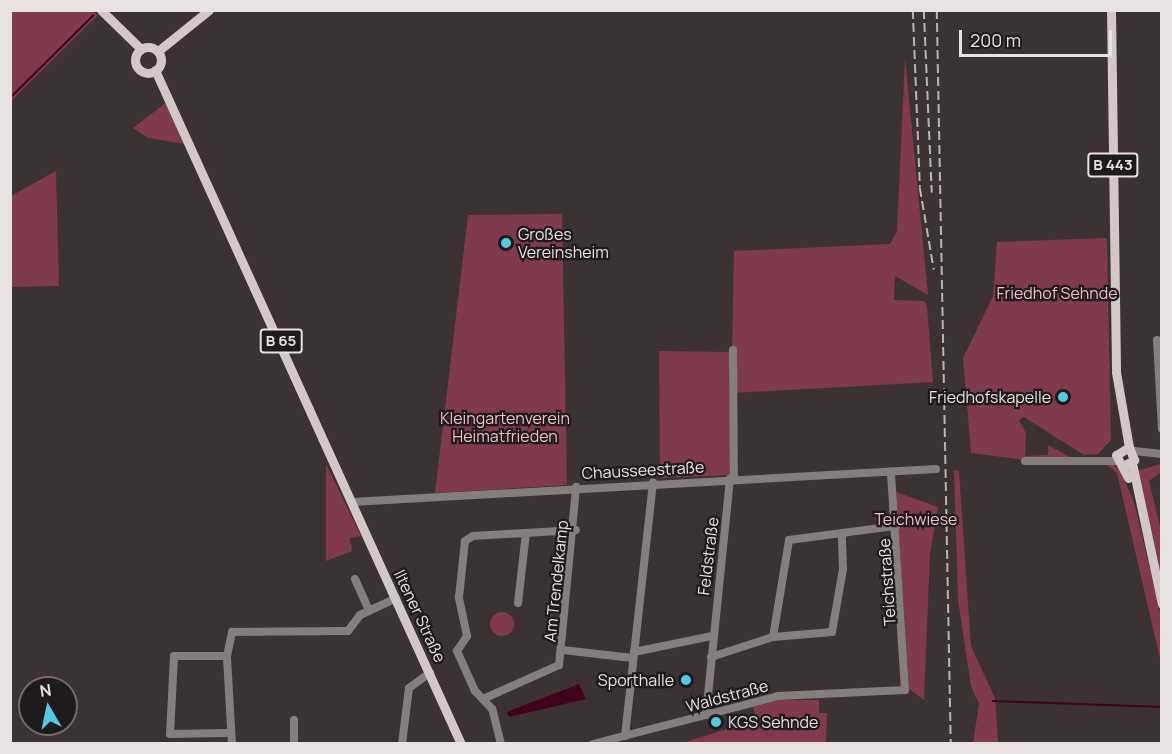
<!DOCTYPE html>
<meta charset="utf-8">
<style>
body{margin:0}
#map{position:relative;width:1172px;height:754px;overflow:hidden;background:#3c3133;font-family:Manrope,sans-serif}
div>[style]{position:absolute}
.green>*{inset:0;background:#7f3a4e}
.round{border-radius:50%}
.water>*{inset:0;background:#41031c}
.stream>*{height:1.5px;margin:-0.75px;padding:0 0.75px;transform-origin:0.75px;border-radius:0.75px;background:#41031c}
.minor>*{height:8px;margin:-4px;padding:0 4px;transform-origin:4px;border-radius:4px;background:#847e7f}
.major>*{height:9px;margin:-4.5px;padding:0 4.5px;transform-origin:4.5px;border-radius:4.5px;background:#d3c7ca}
.major>.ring{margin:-4.5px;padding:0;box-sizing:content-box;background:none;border:9px solid #d3c7ca;border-radius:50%}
.rail>*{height:1.5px;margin-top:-0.75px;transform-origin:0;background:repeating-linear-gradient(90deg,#bab2b3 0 9px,transparent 0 13.5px)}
.dots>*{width:16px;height:16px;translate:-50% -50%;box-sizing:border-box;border:3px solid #1f1a1b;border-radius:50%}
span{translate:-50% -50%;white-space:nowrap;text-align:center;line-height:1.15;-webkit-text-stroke:4.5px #1f1a1b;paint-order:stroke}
.shield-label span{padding:2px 4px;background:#1f1a1b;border:2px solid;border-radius:4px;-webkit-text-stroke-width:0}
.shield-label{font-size:15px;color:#e9e2e3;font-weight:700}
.poi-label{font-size:16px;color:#e9e2e3}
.left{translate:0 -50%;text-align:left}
.right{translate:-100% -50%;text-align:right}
.park-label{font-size:16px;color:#f1bfca}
.street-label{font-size:16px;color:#e9e2e3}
.frame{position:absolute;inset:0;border:12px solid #e9e2e3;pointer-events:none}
.north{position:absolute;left:18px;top:676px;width:60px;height:60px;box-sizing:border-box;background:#1f1a1b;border:2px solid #706a6b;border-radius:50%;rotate:351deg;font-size:16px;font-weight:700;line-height:24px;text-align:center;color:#e9e2e3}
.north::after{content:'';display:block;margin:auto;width:21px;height:27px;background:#56c9e1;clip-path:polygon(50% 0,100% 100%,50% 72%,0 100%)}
.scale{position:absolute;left:959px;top:30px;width:153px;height:27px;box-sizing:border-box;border:3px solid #e9e2e3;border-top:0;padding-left:8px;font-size:18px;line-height:21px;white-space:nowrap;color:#e9e2e3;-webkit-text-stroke:4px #1f1a1b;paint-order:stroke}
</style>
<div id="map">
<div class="green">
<i style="clip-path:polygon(92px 11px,98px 15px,11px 101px,11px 11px)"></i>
<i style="clip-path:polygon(905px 58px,928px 295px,895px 276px,894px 300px,924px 301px,927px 306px,933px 382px,733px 393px,731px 475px,660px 478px,659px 351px,732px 352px,734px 251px,890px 244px,897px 231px)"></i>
<i style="clip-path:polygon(168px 101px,190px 145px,148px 138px,133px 128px)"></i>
<i style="clip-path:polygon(56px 171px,59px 286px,11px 287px,11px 196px)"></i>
<i style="clip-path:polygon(562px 214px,567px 485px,435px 493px,468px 215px)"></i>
<i style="clip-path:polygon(1107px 238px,1111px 440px,1098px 454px,1084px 455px,1024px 417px,1019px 420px,1026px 433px,1025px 456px,1048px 455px,1048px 445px,1070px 457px,1026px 460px,971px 453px,963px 358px,993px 296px,997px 242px)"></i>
<i style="clip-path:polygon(326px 464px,361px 536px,350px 538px,352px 551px,326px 561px)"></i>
<i style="clip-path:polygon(1106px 464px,1113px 464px,1120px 470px,1134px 502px,1161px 616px,1161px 663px,1117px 473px)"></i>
<i style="clip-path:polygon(1161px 464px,1161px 472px,1149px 481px,1161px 530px,1161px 579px,1136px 471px)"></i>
<i style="clip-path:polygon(954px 470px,959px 471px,971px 646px,995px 698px,998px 743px,973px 743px,979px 704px,971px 686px,958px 600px)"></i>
<i style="clip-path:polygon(896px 492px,938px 507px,930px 554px,924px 700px,909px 689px)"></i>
<i class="round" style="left:490px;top:612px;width:24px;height:24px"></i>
<i style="clip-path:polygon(781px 700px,819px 700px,819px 713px,827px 713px,826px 743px,682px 743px,756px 720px,753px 707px)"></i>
</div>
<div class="water">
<i style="clip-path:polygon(579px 684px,586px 699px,509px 717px,507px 712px)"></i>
</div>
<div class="stream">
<i style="left:10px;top:98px;width:117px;rotate:-44.7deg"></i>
<i style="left:993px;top:701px;width:169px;rotate:2deg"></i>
</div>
<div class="minor">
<i style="left:1157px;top:340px;width:89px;rotate:86.8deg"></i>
<i style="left:733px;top:350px;width:128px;rotate:89.6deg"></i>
<i style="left:1134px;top:451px;width:28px;rotate:6deg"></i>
<i style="left:1025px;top:461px;width:91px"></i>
<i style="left:352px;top:502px;width:585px;rotate:-3.23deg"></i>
<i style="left:355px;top:579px;width:35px;rotate:66deg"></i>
<i style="left:518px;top:603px;width:70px;rotate:-83.5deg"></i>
<i style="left:773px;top:637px;width:98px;rotate:-80.6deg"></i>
<i style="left:789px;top:540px;width:108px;rotate:-7.5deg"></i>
<i style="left:563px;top:650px;width:70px;rotate:6.5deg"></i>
<i style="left:634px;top:652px;width:80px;rotate:-11.6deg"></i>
<i style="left:227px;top:656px;width:53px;rotate:180deg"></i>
<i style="left:174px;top:656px;width:78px;rotate:92.9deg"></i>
<i style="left:170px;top:734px;width:57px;rotate:-1deg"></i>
<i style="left:711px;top:657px;width:65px;rotate:-17.9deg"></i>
<i style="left:773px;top:637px;width:59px;rotate:-4.8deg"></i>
<i style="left:832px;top:632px;width:64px;rotate:-80.1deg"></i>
<i style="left:843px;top:569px;width:36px;rotate:-92deg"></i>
<i style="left:483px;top:699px;width:83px;rotate:-24.1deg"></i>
<i style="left:559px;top:665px;width:179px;rotate:-84.5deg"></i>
<i style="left:706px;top:715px;width:238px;rotate:-84.2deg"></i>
<i style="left:294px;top:720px;width:24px;rotate:90deg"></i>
<i style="left:625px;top:736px;width:255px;rotate:-83.7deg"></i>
<i style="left:232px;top:744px;width:88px;rotate:-93.3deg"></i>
<i style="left:227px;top:656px;width:25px;rotate:-78deg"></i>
<i style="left:232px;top:632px;width:116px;rotate:-0.5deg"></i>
<i style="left:348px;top:631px;width:20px;rotate:-53deg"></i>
<i style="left:360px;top:615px;width:40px;rotate:-25deg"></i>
<i style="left:402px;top:744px;width:56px;rotate:-82.9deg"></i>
<i style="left:409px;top:688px;width:26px;rotate:-36deg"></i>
<i style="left:501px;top:744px;width:36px;rotate:-104deg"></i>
<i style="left:492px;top:709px;width:25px;rotate:-133deg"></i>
<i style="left:475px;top:691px;width:44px;rotate:-114.2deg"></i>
<i style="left:457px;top:651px;width:18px;rotate:-56deg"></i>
<i style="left:467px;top:636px;width:40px;rotate:-102deg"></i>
<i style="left:459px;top:597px;width:56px;rotate:-83.9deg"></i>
<i style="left:465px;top:541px;width:9px;rotate:-32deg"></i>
<i style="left:473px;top:536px;width:103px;rotate:-3.3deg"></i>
<i style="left:593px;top:744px;width:191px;rotate:-14.5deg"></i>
<i style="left:778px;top:696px;width:127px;rotate:-2.7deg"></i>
<i style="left:905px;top:690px;width:219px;rotate:-93.7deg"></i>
</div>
<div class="major">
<i style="left:101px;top:10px;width:56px;rotate:44.3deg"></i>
<i style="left:1111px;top:10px;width:362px;rotate:89.2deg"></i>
<i style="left:1116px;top:372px;width:76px;rotate:80.2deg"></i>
<i class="ring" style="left:135px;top:47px;width:17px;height:17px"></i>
<i style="left:158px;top:51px;width:65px;rotate:-38.8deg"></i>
<i style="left:155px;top:70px;width:740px;rotate:65.58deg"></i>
<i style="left:1132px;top:463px;width:144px;rotate:78deg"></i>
<i style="left:1123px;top:466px;width:13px;rotate:-29deg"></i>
<i style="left:1134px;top:460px;width:14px;rotate:-111deg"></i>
<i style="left:1129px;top:447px;width:15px;rotate:148deg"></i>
<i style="left:1116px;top:455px;width:26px;rotate:62deg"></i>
</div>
<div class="rail">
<i style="left:913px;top:10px;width:178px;rotate:87.7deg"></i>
<i style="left:920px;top:188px;width:83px;rotate:80.3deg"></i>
<i style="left:924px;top:10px;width:183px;rotate:87.5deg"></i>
<i style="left:937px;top:10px;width:734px;rotate:88.91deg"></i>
</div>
<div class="dots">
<i style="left:506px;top:243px;background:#56c9e1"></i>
<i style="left:1063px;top:397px;background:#56c9e1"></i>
<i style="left:686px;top:680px;background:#56c9e1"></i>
<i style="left:716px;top:722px;background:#56c9e1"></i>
</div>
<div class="shield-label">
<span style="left:1113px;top:165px">B 443</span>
<span style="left:281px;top:341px">B 65</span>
</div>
<div class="poi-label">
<span class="left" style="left:518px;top:243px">Großes<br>Vereinsheim</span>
<span class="right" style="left:1051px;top:397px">Friedhofskapelle</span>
<span class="right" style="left:674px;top:680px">Sporthalle</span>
<span class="left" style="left:728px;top:722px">KGS Sehnde</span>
</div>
<div class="park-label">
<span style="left:1057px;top:293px">Friedhof Sehnde</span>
<span style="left:505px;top:427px">Kleingartenverein<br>Heimatfrieden</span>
<span style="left:916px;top:519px">Teichwiese</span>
</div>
<div class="street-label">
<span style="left:643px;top:470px;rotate:-3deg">Chausseestraße</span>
<span style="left:708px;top:556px;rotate:-83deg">Feldstraße</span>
<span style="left:556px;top:581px;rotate:-84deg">Am Trendelkamp</span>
<span style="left:887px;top:582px;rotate:-94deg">Teichstraße</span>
<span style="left:420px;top:616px;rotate:65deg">Iltener Straße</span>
<span style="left:727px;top:696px;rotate:-15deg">Waldstraße</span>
</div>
<div class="frame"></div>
<div class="north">N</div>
<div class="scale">200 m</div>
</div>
